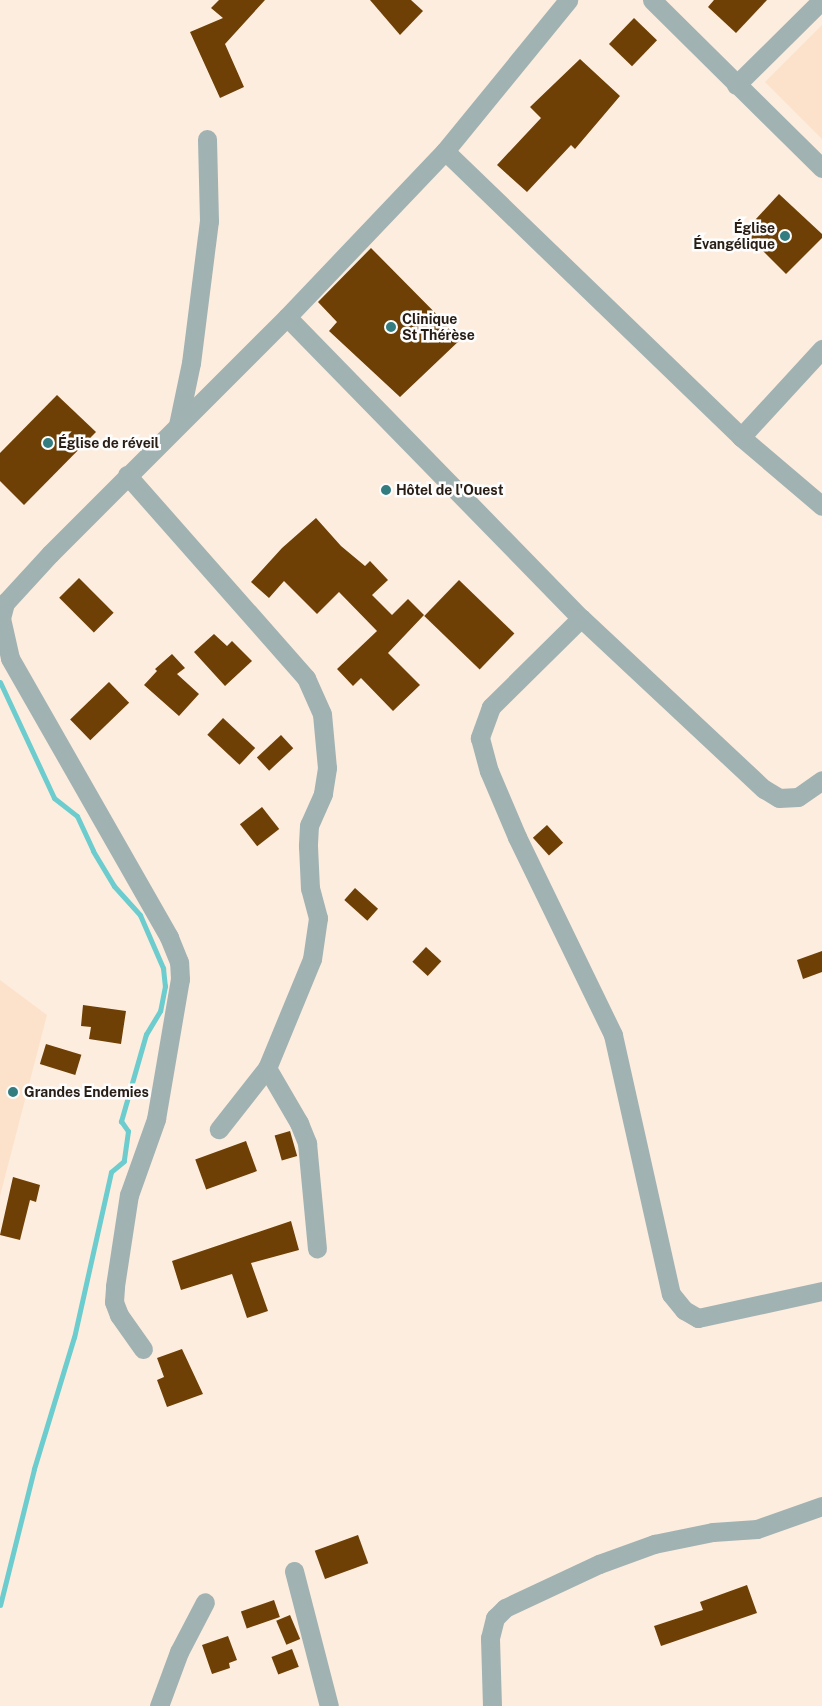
<!DOCTYPE html>
<meta charset="utf-8">
<style>
body{margin:0}
#map{position:relative;width:822px;height:1706px;overflow:hidden;background:#fdedde;font-family:"Public Sans",sans-serif}
div>[style]{position:absolute}
.built>*{inset:0;background:#fce2ca}
.stream>*{height:5px;margin:-2.5px;padding:0 2.5px;transform-origin:2.5px;border-radius:2.5px;background:#6cccce}
.building>*{inset:0;background:#6e4006;transform-origin:0 0}
.street>*{height:19px;margin:-9.5px;padding:0 9.5px;transform-origin:9.5px;border-radius:9.5px;background:#a1b2b3}
.dots>*{width:14px;height:14px;translate:-50% -50%;box-sizing:border-box;border:2px solid #fdfdfd;border-radius:50%}
span{translate:-50% -50%;white-space:nowrap;text-align:center;line-height:1.15;-webkit-text-stroke:5px #fdfdfd;paint-order:stroke}
.poi-label{font-size:14px;color:#281e15;font-weight:700}
.right{translate:-100% -50%;text-align:right}
.left{translate:0 -50%;text-align:left}
</style>
<div id="map">
<div class="built">
<i style="clip-path:polygon(822px 25px,822px 139px,765px 82px)"></i>
<i style="clip-path:polygon(0 980px,47px 1015px,0 1196px)"></i>
</div>
<div class="stream">
<i style="left:0;top:682px;width:128px;rotate:65deg"></i>
<i style="left:54px;top:798px;width:29px;rotate:38deg"></i>
<i style="left:77px;top:816px;width:38px;rotate:65deg"></i>
<i style="left:93px;top:851px;width:41px;rotate:59deg"></i>
<i style="left:114px;top:886px;width:39px;rotate:48deg"></i>
<i style="left:140px;top:915px;width:58px;rotate:66.5deg"></i>
<i style="left:163px;top:968px;width:18px;rotate:84deg"></i>
<i style="left:165px;top:986px;width:25px;rotate:101deg"></i>
<i style="left:160px;top:1011px;width:27px;rotate:121deg"></i>
<i style="left:146px;top:1034px;width:91px;rotate:106deg"></i>
<i style="left:121px;top:1121px;width:12px;rotate:55deg"></i>
<i style="left:128px;top:1131px;width:30px;rotate:98deg"></i>
<i style="left:124px;top:1161px;width:17px;rotate:140deg"></i>
<i style="left:111px;top:1172px;width:169px;rotate:102.6deg"></i>
<i style="left:74px;top:1337px;width:138px;rotate:106.9deg"></i>
<i style="left:34px;top:1469px;width:140px;rotate:104deg"></i>
</div>
<div class="building">
<i style="clip-path:polygon(219px 0,265px 0,225px 44px,244px 87px,220px 98px,190px 32px,223px 18px,211px 8px)"></i>
<i style="clip-path:polygon(370px 0,411px 0,423px 11px,400px 35px)"></i>
<i style="clip-path:polygon(714px 0,767px 0,736px 33px,708px 7px)"></i>
<i style="left:634px;top:18px;width:32px;height:36px;rotate:44deg"></i>
<i style="clip-path:polygon(580px 59px,620px 96px,575px 149px,571px 145px,527px 192px,497px 165px,541px 118px,530px 107px)"></i>
<i style="clip-path:polygon(779px 194px,822px 234px,822px 238px,786px 274px,744px 232px)"></i>
<i style="clip-path:polygon(371px 248px,461px 339px,400px 397px,329px 331px,337px 322px,318px 302px)"></i>
<i style="clip-path:polygon(57px 395px,96px 432px,24px 505px,0 481px,0 453px)"></i>
<i style="clip-path:polygon(316px 518px,341px 546px,365px 566px,370px 561px,388px 580px,372px 595px,392px 615px,408px 599px,424px 615px,388px 653px,420px 685px,393px 711px,361px 678px,353px 686px,337px 669px,377px 631px,339px 592px,317px 614px,284px 581px,269px 598px,251px 582px,282px 548px)"></i>
<i style="left:79px;top:578px;width:49px;height:28px;rotate:45deg"></i>
<i style="left:459px;top:580px;width:77px;height:50px;rotate:44deg"></i>
<i style="clip-path:polygon(214px 634px,227px 646px,232px 641px,252px 661px,225px 686px,194px 652px)"></i>
<i style="clip-path:polygon(172px 654px,185px 668px,177px 674px,199px 694px,179px 716px,144px 685px,157px 671px,155px 669px)"></i>
<i style="left:109px;top:682px;width:29px;height:54px;rotate:46deg"></i>
<i style="left:223px;top:718px;width:44px;height:23px;rotate:43deg"></i>
<i style="left:281px;top:735px;width:18px;height:33px;rotate:47deg"></i>
<i style="left:262px;top:807px;width:28px;height:28px;rotate:52deg"></i>
<i style="left:547px;top:825px;width:24px;height:19px;rotate:48deg"></i>
<i style="left:355px;top:888px;width:31px;height:16px;rotate:42deg"></i>
<i style="left:426px;top:947px;width:21px;height:20px;rotate:43deg"></i>
<i style="clip-path:polygon(822px 951px,822px 972px,803px 979px,797px 960px)"></i>
<i style="clip-path:polygon(83px 1005px,126px 1011px,121px 1044px,89px 1039px,91px 1027px,81px 1026px)"></i>
<i style="left:46px;top:1044px;width:37px;height:21px;rotate:17deg"></i>
<i style="left:290px;top:1131px;width:26px;height:16px;rotate:74deg"></i>
<i style="left:246px;top:1141px;width:32px;height:54px;rotate:70deg"></i>
<i style="clip-path:polygon(13px 1177px,40px 1185px,36px 1202px,30px 1200px,20px 1240px,0 1235px)"></i>
<i style="clip-path:polygon(291px 1221px,299px 1250px,251px 1263px,268px 1311px,247px 1318px,232px 1274px,181px 1290px,172px 1261px)"></i>
<i style="clip-path:polygon(182px 1349px,203px 1394px,167px 1407px,157px 1380px,164px 1377px,157px 1358px)"></i>
<i style="left:358px;top:1535px;width:30px;height:46px;rotate:70deg"></i>
<i style="clip-path:polygon(747px 1585px,757px 1613px,661px 1646px,654px 1626px,703px 1610px,700px 1602px)"></i>
<i style="left:274px;top:1600px;width:18px;height:35px;rotate:71deg"></i>
<i style="left:290px;top:1615px;width:26px;height:15px;rotate:67deg"></i>
<i style="clip-path:polygon(228px 1636px,237px 1660px,229px 1663px,230px 1668px,212px 1674px,202px 1645px)"></i>
<i style="left:292px;top:1649px;width:19px;height:22px;rotate:69deg"></i>
</div>
<div class="street">
<i style="left:652px;top:0;width:239px;rotate:44.7deg"></i>
<i style="left:736px;top:85px;width:121px;rotate:-44.7deg"></i>
<i style="left:445px;top:151px;width:412px;rotate:44deg"></i>
<i style="left:741px;top:437px;width:106px;rotate:40.4deg"></i>
<i style="left:287px;top:317px;width:421px;rotate:45.7deg"></i>
<i style="left:581px;top:618px;width:250px;rotate:43.1deg"></i>
<i style="left:764px;top:789px;width:17px;rotate:31deg"></i>
<i style="left:779px;top:798px;width:19px;rotate:-3deg"></i>
<i style="left:798px;top:797px;width:29px;rotate:-35deg"></i>
<i style="left:178px;top:425px;width:63px;rotate:-78.2deg"></i>
<i style="left:191px;top:363px;width:143px;rotate:-82.8deg"></i>
<i style="left:209px;top:221px;width:82px;rotate:-91.4deg"></i>
<i style="left:741px;top:437px;width:120px;rotate:-47.4deg"></i>
<i style="left:127px;top:475px;width:271px;rotate:48.6deg"></i>
<i style="left:306px;top:678px;width:39px;rotate:66deg"></i>
<i style="left:322px;top:714px;width:54px;rotate:84.7deg"></i>
<i style="left:327px;top:768px;width:26px;rotate:99deg"></i>
<i style="left:323px;top:794px;width:34px;rotate:114deg"></i>
<i style="left:309px;top:825px;width:21px;rotate:93deg"></i>
<i style="left:308px;top:846px;width:42px;rotate:87.3deg"></i>
<i style="left:310px;top:888px;width:31px;rotate:75deg"></i>
<i style="left:318px;top:918px;width:41px;rotate:98.3deg"></i>
<i style="left:312px;top:959px;width:118px;rotate:112.4deg"></i>
<i style="left:267px;top:1068px;width:78px;rotate:128.2deg"></i>
<i style="left:581px;top:618px;width:127px;rotate:135.3deg"></i>
<i style="left:491px;top:707px;width:33px;rotate:110deg"></i>
<i style="left:480px;top:738px;width:34px;rotate:75deg"></i>
<i style="left:489px;top:771px;width:72px;rotate:67deg"></i>
<i style="left:517px;top:837px;width:220px;rotate:64.1deg"></i>
<i style="left:613px;top:1035px;width:265px;rotate:77.4deg"></i>
<i style="left:671px;top:1294px;width:21px;rotate:51deg"></i>
<i style="left:684px;top:1310px;width:16px;rotate:30deg"></i>
<i style="left:698px;top:1318px;width:127px;rotate:-12.3deg"></i>
<i style="left:267px;top:1068px;width:64px;rotate:59.8deg"></i>
<i style="left:299px;top:1123px;width:22px;rotate:68deg"></i>
<i style="left:307px;top:1143px;width:106px;rotate:84.6deg"></i>
<i style="left:143px;top:1349px;width:42px;rotate:-125.2deg"></i>
<i style="left:119px;top:1315px;width:14px;rotate:-111deg"></i>
<i style="left:114px;top:1302px;width:16px;rotate:-86deg"></i>
<i style="left:115px;top:1286px;width:92px;rotate:-81.3deg"></i>
<i style="left:129px;top:1195px;width:81px;rotate:-70.4deg"></i>
<i style="left:156px;top:1119px;width:142px;rotate:-80.3deg"></i>
<i style="left:180px;top:979px;width:17px;rotate:-93deg"></i>
<i style="left:179px;top:962px;width:27px;rotate:-112deg"></i>
<i style="left:169px;top:937px;width:321px;rotate:-119.7deg"></i>
<i style="left:10px;top:658px;width:41px;rotate:-102.7deg"></i>
<i style="left:1px;top:618px;width:16px;rotate:-75deg"></i>
<i style="left:5px;top:603px;width:67px;rotate:-47.4deg"></i>
<i style="left:50px;top:554px;width:335px;rotate:-45deg"></i>
<i style="left:287px;top:317px;width:229px;rotate:-46.4deg"></i>
<i style="left:445px;top:151px;width:195px;rotate:-50.8deg"></i>
<i style="left:294px;top:1571px;width:139px;rotate:75.5deg"></i>
<i style="left:159px;top:1706px;width:58px;rotate:-69.7deg"></i>
<i style="left:179px;top:1652px;width:56px;rotate:-62.5deg"></i>
<i style="left:492px;top:1706px;width:68px;rotate:-91.7deg"></i>
<i style="left:490px;top:1638px;width:21px;rotate:-76deg"></i>
<i style="left:495px;top:1618px;width:14px;rotate:-45deg"></i>
<i style="left:505px;top:1608px;width:104px;rotate:-25.1deg"></i>
<i style="left:599px;top:1564px;width:59px;rotate:-20deg"></i>
<i style="left:654px;top:1544px;width:60px;rotate:-11.5deg"></i>
<i style="left:713px;top:1532px;width:44px;rotate:-3.9deg"></i>
<i style="left:757px;top:1529px;width:69px;rotate:-19.5deg"></i>
</div>
<div class="dots">
<i style="left:785px;top:236px;background:#337c7f"></i>
<i style="left:391px;top:327px;background:#337c7f"></i>
<i style="left:48px;top:443px;background:#337c7f"></i>
<i style="left:386px;top:490px;background:#337c7f"></i>
<i style="left:13px;top:1092px;background:#337c7f"></i>
</div>
<div class="poi-label">
<span class="right" style="left:775px;top:236px">Église<br>Évangélique</span>
<span class="left" style="left:402px;top:327px">Clinique<br>St Thérèse</span>
<span class="left" style="left:58px;top:443px">Église de réveil</span>
<span class="left" style="left:396px;top:490px">Hôtel de l'Ouest</span>
<span class="left" style="left:24px;top:1092px">Grandes Endemies</span>
</div>
</div>
